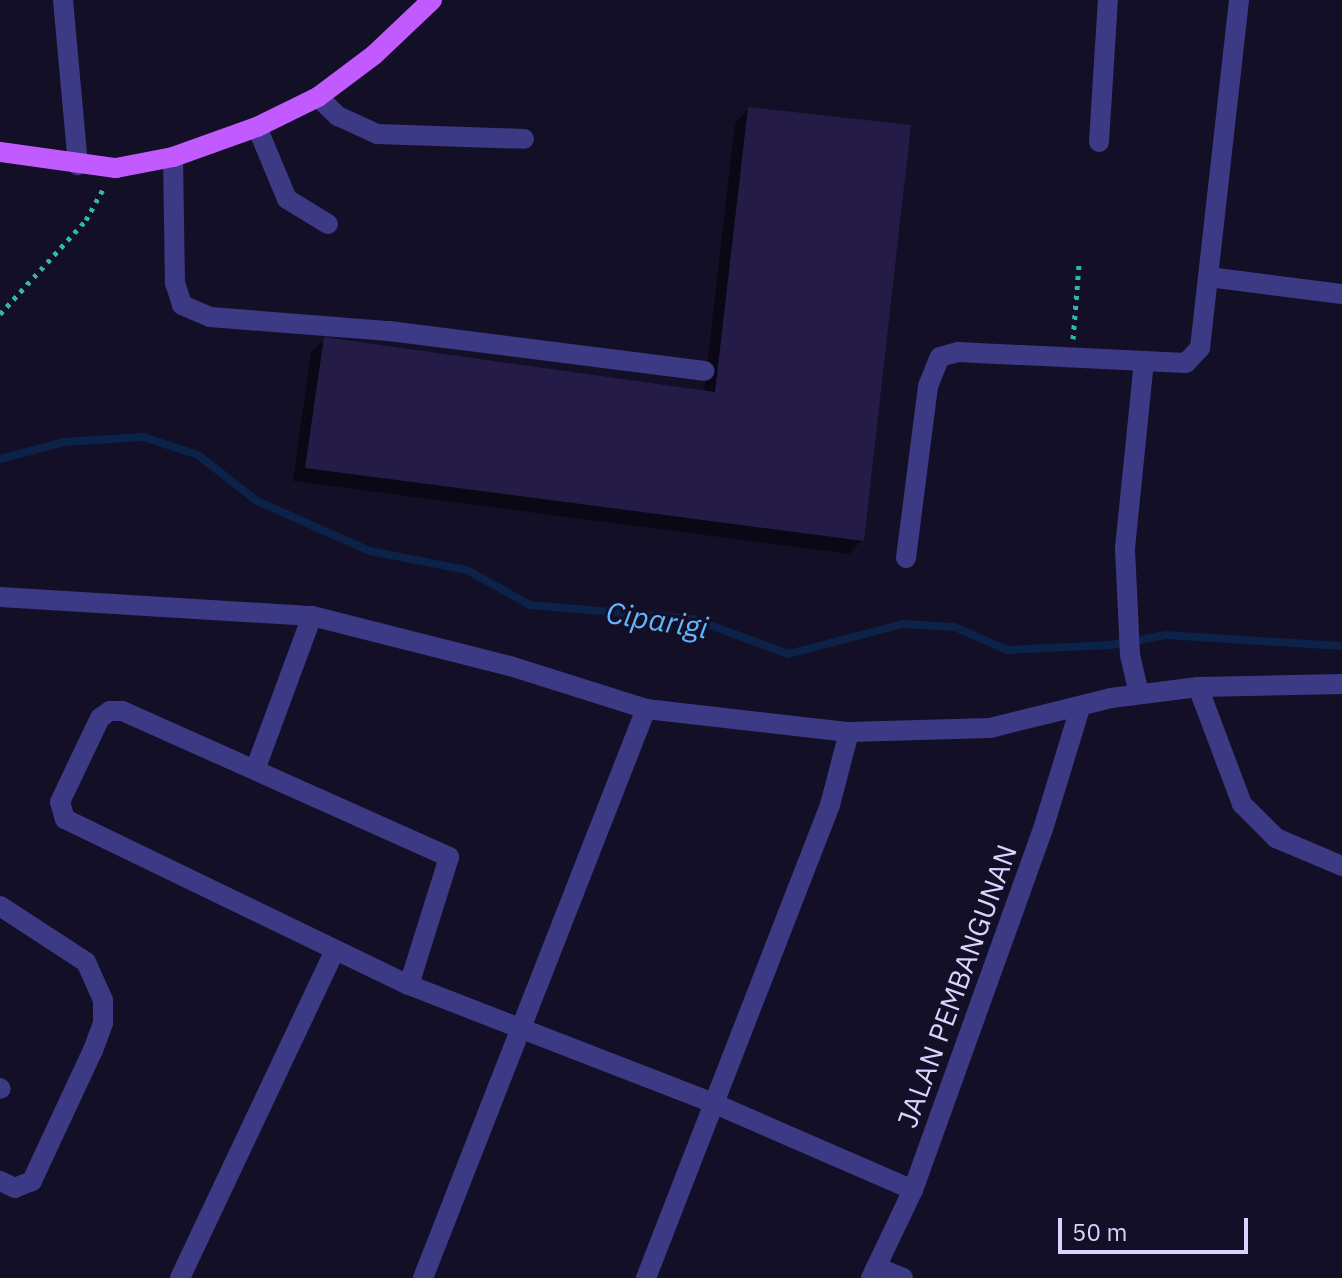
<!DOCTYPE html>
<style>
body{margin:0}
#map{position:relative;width:1342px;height:1278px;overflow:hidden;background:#130f26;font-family:"IBM Plex Sans",sans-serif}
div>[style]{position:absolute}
.shadow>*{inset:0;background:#0007}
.stream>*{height:8px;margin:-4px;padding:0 4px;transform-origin:4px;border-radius:4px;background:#0c2248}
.building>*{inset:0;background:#241b47}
.path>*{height:5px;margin-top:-2.5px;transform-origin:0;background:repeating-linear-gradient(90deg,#2fb8b0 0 4px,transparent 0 10px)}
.minor>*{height:20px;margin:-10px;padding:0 10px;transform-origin:10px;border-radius:10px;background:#3d3a85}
.major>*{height:20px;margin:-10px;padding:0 10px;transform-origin:10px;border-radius:10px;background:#c25bff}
span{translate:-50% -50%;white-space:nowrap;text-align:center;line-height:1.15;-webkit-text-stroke:6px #130f26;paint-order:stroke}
.street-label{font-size:28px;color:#d9d4ff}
.water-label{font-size:30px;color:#62b6ff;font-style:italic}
.scale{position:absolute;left:1058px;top:1218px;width:190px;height:36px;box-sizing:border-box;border:4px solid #d9d4ff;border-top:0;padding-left:10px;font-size:24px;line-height:28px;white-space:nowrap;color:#d9d4ff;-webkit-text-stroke:6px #130f26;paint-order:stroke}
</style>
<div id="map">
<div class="shadow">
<i style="clip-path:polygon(748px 109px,862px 540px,849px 554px,293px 481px,311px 352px,325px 339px,704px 392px,735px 123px)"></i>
</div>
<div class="stream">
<i style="left:0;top:459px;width:66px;rotate:-14.9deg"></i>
<i style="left:64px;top:442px;width:79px;rotate:-3.6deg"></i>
<i style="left:143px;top:437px;width:58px;rotate:18.1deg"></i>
<i style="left:198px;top:455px;width:75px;rotate:37.9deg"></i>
<i style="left:257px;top:501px;width:124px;rotate:23.9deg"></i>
<i style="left:370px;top:551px;width:99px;rotate:11.1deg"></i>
<i style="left:467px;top:570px;width:72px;rotate:29.1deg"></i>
<i style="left:530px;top:605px;width:164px;rotate:4.9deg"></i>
<i style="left:693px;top:619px;width:101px;rotate:20.2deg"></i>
<i style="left:788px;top:654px;width:119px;rotate:-14.6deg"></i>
<i style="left:903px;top:624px;width:52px;rotate:3.3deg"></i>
<i style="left:955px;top:627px;width:57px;rotate:23.9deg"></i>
<i style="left:1007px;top:650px;width:104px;rotate:-2.8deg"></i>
<i style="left:1111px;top:645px;width:56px;rotate:-10.3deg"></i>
<i style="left:1166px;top:635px;width:176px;rotate:3.6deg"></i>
</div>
<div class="building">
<i style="clip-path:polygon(748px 107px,911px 125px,864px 541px,305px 468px,324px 337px,715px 392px)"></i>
</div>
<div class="path">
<i style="left:0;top:314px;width:127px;rotate:-47.5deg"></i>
<i style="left:86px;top:220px;width:39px;rotate:-61deg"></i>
<i style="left:1073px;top:339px;width:75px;rotate:-85.4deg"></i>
</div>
<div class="minor">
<i style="left:63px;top:0;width:166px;rotate:84.8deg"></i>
<i style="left:318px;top:97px;width:28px;rotate:44deg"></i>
<i style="left:338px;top:116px;width:43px;rotate:24.8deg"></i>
<i style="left:377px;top:134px;width:147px;rotate:1.9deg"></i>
<i style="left:257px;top:127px;width:78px;rotate:67.4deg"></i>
<i style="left:287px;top:199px;width:48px;rotate:31.4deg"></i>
<i style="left:1099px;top:142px;width:142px;rotate:-86.4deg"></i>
<i style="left:173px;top:157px;width:126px;rotate:89.1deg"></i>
<i style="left:175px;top:283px;width:23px;rotate:72deg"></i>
<i style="left:182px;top:305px;width:30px;rotate:23deg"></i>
<i style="left:210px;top:317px;width:180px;rotate:4.5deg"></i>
<i style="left:389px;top:331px;width:318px;rotate:7.2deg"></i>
<i style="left:1209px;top:277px;width:134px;rotate:7.3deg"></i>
<i style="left:906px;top:558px;width:173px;rotate:-82.7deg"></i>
<i style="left:928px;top:386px;width:31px;rotate:-68deg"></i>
<i style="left:940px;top:357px;width:19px;rotate:-16deg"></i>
<i style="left:958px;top:352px;width:186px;rotate:2.8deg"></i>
<i style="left:0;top:597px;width:313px;rotate:3.5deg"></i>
<i style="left:312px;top:616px;width:204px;rotate:14.2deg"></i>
<i style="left:510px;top:666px;width:143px;rotate:17.5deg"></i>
<i style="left:646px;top:709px;width:204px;rotate:6.5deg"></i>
<i style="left:849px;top:732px;width:141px;rotate:-1.6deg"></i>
<i style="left:990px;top:728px;width:125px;rotate:-13.9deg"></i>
<i style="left:1111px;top:698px;width:88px;rotate:-7.2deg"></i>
<i style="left:1198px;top:687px;width:144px;rotate:-1.2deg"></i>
<i style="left:1198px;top:687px;width:125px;rotate:69.4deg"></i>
<i style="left:1242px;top:804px;width:48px;rotate:45deg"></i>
<i style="left:1276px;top:838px;width:72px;rotate:23deg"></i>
<i style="left:1139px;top:694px;width:40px;rotate:-103deg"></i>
<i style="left:1130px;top:655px;width:107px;rotate:-92.7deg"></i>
<i style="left:1125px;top:548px;width:188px;rotate:-84.2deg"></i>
<i style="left:1144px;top:361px;width:42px;rotate:2.7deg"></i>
<i style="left:1186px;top:363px;width:21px;rotate:-47deg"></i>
<i style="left:1200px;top:348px;width:350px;rotate:-83.6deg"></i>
<i style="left:255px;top:770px;width:164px;rotate:-69.7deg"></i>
<i style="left:0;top:906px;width:103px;rotate:33.1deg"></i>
<i style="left:86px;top:962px;width:42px;rotate:65.9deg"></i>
<i style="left:103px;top:1000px;width:23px;rotate:90deg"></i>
<i style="left:103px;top:1023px;width:29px;rotate:110deg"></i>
<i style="left:93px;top:1050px;width:145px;rotate:115deg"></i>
<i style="left:32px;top:1181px;width:18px;rotate:158deg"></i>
<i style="left:15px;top:1188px;width:17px;rotate:-155deg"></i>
<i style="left:409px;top:985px;width:134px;rotate:-72.6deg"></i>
<i style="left:449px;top:857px;width:358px;rotate:-155.9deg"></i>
<i style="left:122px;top:711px;width:12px;rotate:180deg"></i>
<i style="left:110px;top:711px;width:12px;rotate:145deg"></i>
<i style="left:100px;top:718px;width:93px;rotate:115.5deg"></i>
<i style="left:60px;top:802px;width:18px;rotate:74deg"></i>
<i style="left:65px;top:819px;width:382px;rotate:25.8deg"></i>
<i style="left:409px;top:985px;width:326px;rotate:21.2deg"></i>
<i style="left:713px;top:1103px;width:218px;rotate:23.5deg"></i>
<i style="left:0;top:1088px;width:1px;rotate:45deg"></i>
<i style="left:876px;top:1267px;width:29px;rotate:22deg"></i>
<i style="left:180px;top:1278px;width:363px;rotate:-64.7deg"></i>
<i style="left:423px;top:1278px;width:611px;rotate:-68.6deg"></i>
<i style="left:646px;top:1278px;width:508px;rotate:-68.74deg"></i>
<i style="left:830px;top:805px;width:75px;rotate:-75.4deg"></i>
<i style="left:871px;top:1278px;width:98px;rotate:-64.5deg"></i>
<i style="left:913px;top:1190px;width:384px;rotate:-70.2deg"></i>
<i style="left:1043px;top:829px;width:127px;rotate:-73deg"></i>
</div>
<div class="major">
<i style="left:0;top:152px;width:117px;rotate:7.9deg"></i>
<i style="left:116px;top:168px;width:58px;rotate:-10.9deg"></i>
<i style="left:173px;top:157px;width:89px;rotate:-19.7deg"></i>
<i style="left:257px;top:127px;width:68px;rotate:-26.2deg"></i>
<i style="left:318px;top:97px;width:70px;rotate:-36.9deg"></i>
<i style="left:374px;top:55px;width:80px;rotate:-43.5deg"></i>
</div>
<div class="street-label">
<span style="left:957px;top:986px;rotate:-70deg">JALAN PEMBANGUNAN</span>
</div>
<div class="water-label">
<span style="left:657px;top:620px;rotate:9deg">Ciparigi</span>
</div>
<div class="scale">50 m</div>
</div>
